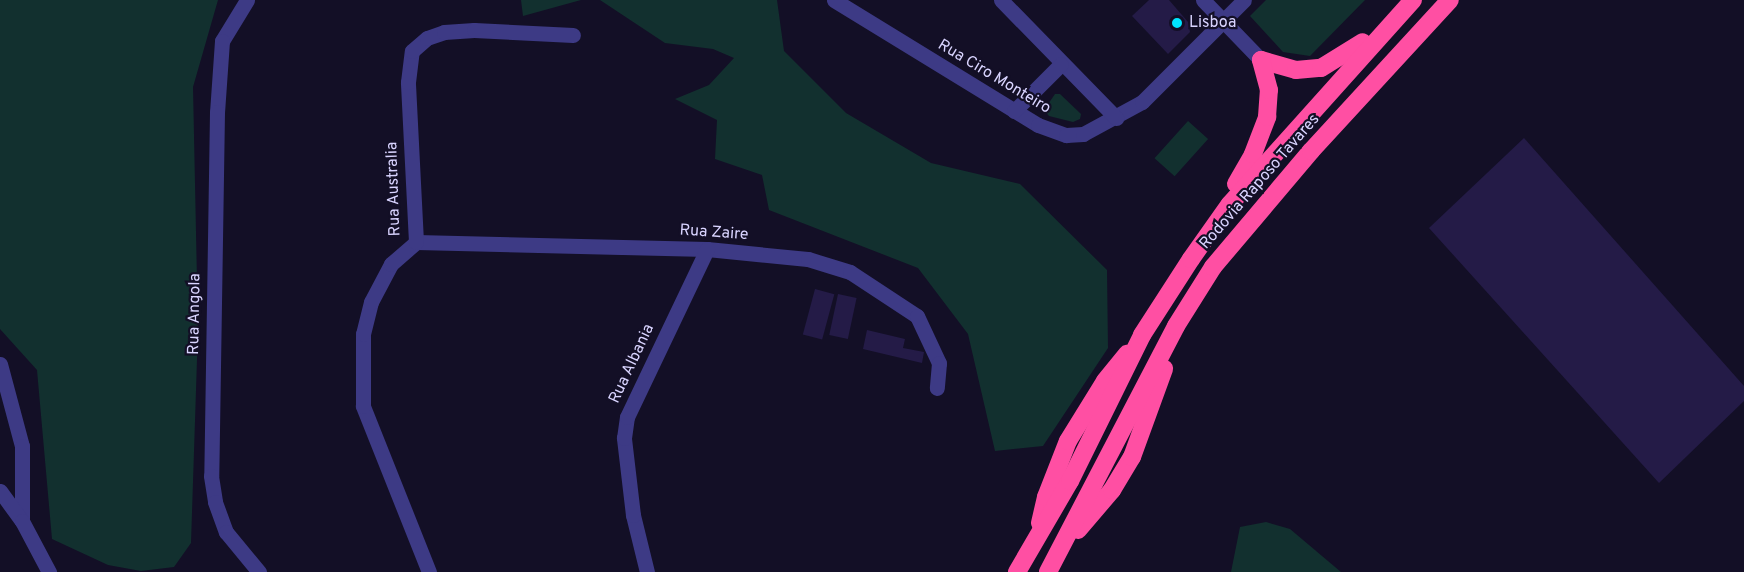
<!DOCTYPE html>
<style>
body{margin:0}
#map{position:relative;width:1744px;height:572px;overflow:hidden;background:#130f26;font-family:Overpass,sans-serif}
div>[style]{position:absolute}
.green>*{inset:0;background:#12302f;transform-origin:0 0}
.building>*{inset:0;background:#241b47;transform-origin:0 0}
.minor>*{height:15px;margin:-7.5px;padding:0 7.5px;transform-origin:7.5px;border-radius:7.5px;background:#3d3a85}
.motorway>*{height:18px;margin:-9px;padding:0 9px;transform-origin:9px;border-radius:9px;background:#ff4fa3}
.dots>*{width:16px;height:16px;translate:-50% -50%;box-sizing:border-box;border:3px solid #130f26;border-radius:50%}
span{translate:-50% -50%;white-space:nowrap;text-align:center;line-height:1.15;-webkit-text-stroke:4.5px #130f26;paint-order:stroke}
.poi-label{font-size:16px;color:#d9d4ff}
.left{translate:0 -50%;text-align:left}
.street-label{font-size:16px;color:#d9d4ff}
</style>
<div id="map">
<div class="green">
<i style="clip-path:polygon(0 0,218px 0,193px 87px,198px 329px,191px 543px,174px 567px,141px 571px,108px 565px,52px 539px,37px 370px,0 329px)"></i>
<i style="clip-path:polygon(521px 0,581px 0,523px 16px)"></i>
<i style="clip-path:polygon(600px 0,777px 0,784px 51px,846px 113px,931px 163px,1020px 184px,1107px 270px,1108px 348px,1043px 446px,995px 451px,968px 334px,918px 268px,769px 210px,762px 175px,715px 159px,717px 120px,675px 99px,709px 85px,734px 58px,713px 49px,665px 43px)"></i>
<i style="clip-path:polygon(1266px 0,1365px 0,1310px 56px,1283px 52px,1250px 16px)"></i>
<i style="clip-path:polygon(1055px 94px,1060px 94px,1081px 114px,1080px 119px,1073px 122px,1049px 116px,1044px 110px)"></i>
<i style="left:1188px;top:121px;width:27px;height:50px;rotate:42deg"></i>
<i style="clip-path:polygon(1266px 522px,1290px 529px,1341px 572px,1231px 572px,1240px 527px)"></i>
</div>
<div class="building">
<i style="clip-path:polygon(1149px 0,1169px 0,1188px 22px,1190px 32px,1168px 54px,1132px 16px)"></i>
<i style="clip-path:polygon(1524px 138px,1744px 386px,1744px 401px,1659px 483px,1429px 228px)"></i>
<i style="left:815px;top:289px;width:20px;height:47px;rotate:15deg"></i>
<i style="left:838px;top:294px;width:19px;height:42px;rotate:12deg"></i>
<i style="clip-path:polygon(867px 330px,905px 339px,903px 348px,924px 352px,922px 363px,863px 349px)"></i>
</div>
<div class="minor">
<i style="left:247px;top:0;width:48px;rotate:121.4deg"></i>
<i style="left:222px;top:41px;width:71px;rotate:94deg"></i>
<i style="left:217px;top:112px;width:364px;rotate:90.9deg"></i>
<i style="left:211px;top:476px;width:26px;rotate:81deg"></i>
<i style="left:215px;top:502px;width:32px;rotate:70deg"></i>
<i style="left:226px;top:532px;width:52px;rotate:50.5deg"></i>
<i style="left:834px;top:0;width:239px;rotate:31.5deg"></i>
<i style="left:1038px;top:125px;width:30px;rotate:20deg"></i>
<i style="left:1066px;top:135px;width:17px;rotate:-3deg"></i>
<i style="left:1083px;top:134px;width:67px;rotate:-28.5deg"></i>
<i style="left:1142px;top:102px;width:144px;rotate:-45deg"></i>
<i style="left:1001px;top:0;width:165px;rotate:45.7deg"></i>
<i style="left:1203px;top:0;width:83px;rotate:46deg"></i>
<i style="left:1014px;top:111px;width:66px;rotate:-45deg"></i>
<i style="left:416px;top:242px;width:291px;rotate:1.4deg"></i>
<i style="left:707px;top:249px;width:101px;rotate:5.7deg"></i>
<i style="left:808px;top:259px;width:44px;rotate:17.2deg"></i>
<i style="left:850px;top:272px;width:80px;rotate:33.3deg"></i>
<i style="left:917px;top:316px;width:52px;rotate:64.9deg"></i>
<i style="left:939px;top:363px;width:25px;rotate:95deg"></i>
<i style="left:0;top:364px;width:85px;rotate:75deg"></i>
<i style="left:22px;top:446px;width:75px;rotate:90deg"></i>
<i style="left:0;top:491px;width:37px;rotate:54deg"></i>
<i style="left:22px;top:521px;width:58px;rotate:62.1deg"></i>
<i style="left:429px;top:572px;width:179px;rotate:-111.7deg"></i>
<i style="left:363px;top:406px;width:72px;rotate:-90deg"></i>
<i style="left:363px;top:334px;width:33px;rotate:-76deg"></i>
<i style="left:371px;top:302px;width:43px;rotate:-62.2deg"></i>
<i style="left:391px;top:264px;width:33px;rotate:-41deg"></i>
<i style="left:416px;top:242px;width:160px;rotate:-92.9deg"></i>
<i style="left:408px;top:82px;width:31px;rotate:-83deg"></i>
<i style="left:412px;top:51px;width:20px;rotate:-41deg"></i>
<i style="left:427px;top:38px;width:18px;rotate:-19deg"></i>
<i style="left:444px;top:32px;width:30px;rotate:-4deg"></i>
<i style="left:474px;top:30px;width:99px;rotate:2.9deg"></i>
<i style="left:647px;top:572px;width:59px;rotate:-103.8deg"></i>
<i style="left:633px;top:515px;width:78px;rotate:-96.7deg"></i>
<i style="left:624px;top:438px;width:21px;rotate:-82deg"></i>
<i style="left:627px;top:417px;width:186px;rotate:-64.5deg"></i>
</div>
<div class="motorway">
<i style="left:1261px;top:60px;width:36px;rotate:16deg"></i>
<i style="left:1296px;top:70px;width:25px;rotate:-5deg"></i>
<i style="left:1321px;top:68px;width:49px;rotate:-31.8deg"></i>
<i style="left:1236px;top:184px;width:34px;rotate:-60deg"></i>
<i style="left:1253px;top:154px;width:40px;rotate:-69deg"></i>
<i style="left:1267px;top:117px;width:27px;rotate:-86deg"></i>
<i style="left:1269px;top:90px;width:31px;rotate:-105deg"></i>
<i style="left:1040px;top:523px;width:27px;rotate:-77deg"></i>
<i style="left:1046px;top:497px;width:60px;rotate:-68.6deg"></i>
<i style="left:1068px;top:441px;width:70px;rotate:-58.3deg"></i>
<i style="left:1105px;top:381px;width:35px;rotate:-51deg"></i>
<i style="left:1078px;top:530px;width:52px;rotate:-49.6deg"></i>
<i style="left:1112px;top:490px;width:39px;rotate:-59deg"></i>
<i style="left:1132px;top:457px;width:94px;rotate:-70deg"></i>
<i style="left:1017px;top:572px;width:105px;rotate:-59.8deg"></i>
<i style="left:1070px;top:481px;width:163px;rotate:-63.7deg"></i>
<i style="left:1142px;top:335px;width:90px;rotate:-57.2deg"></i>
<i style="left:1191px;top:259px;width:67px;rotate:-54.7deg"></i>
<i style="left:1230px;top:204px;width:274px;rotate:-48.1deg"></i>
<i style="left:1048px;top:572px;width:277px;rotate:-62.5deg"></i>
<i style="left:1176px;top:326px;width:70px;rotate:-57.9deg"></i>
<i style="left:1213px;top:267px;width:152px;rotate:-49.8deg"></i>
<i style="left:1311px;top:151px;width:205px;rotate:-47.4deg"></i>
</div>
<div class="dots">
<i style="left:1177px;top:23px;background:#00e5ff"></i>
</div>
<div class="poi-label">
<span class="left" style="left:1189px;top:23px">Lisboa</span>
</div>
<div class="street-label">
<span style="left:994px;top:77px;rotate:31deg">Rua Ciro Monteiro</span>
<span style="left:1260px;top:182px;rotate:-49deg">Rodovia Raposo Tavares</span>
<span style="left:394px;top:189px;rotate:-92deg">Rua Australia</span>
<span style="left:714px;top:233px;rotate:4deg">Rua Zaire</span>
<span style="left:195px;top:314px;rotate:-89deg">Rua Angola</span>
<span style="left:632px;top:364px;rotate:-65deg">Rua Albania</span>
</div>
</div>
